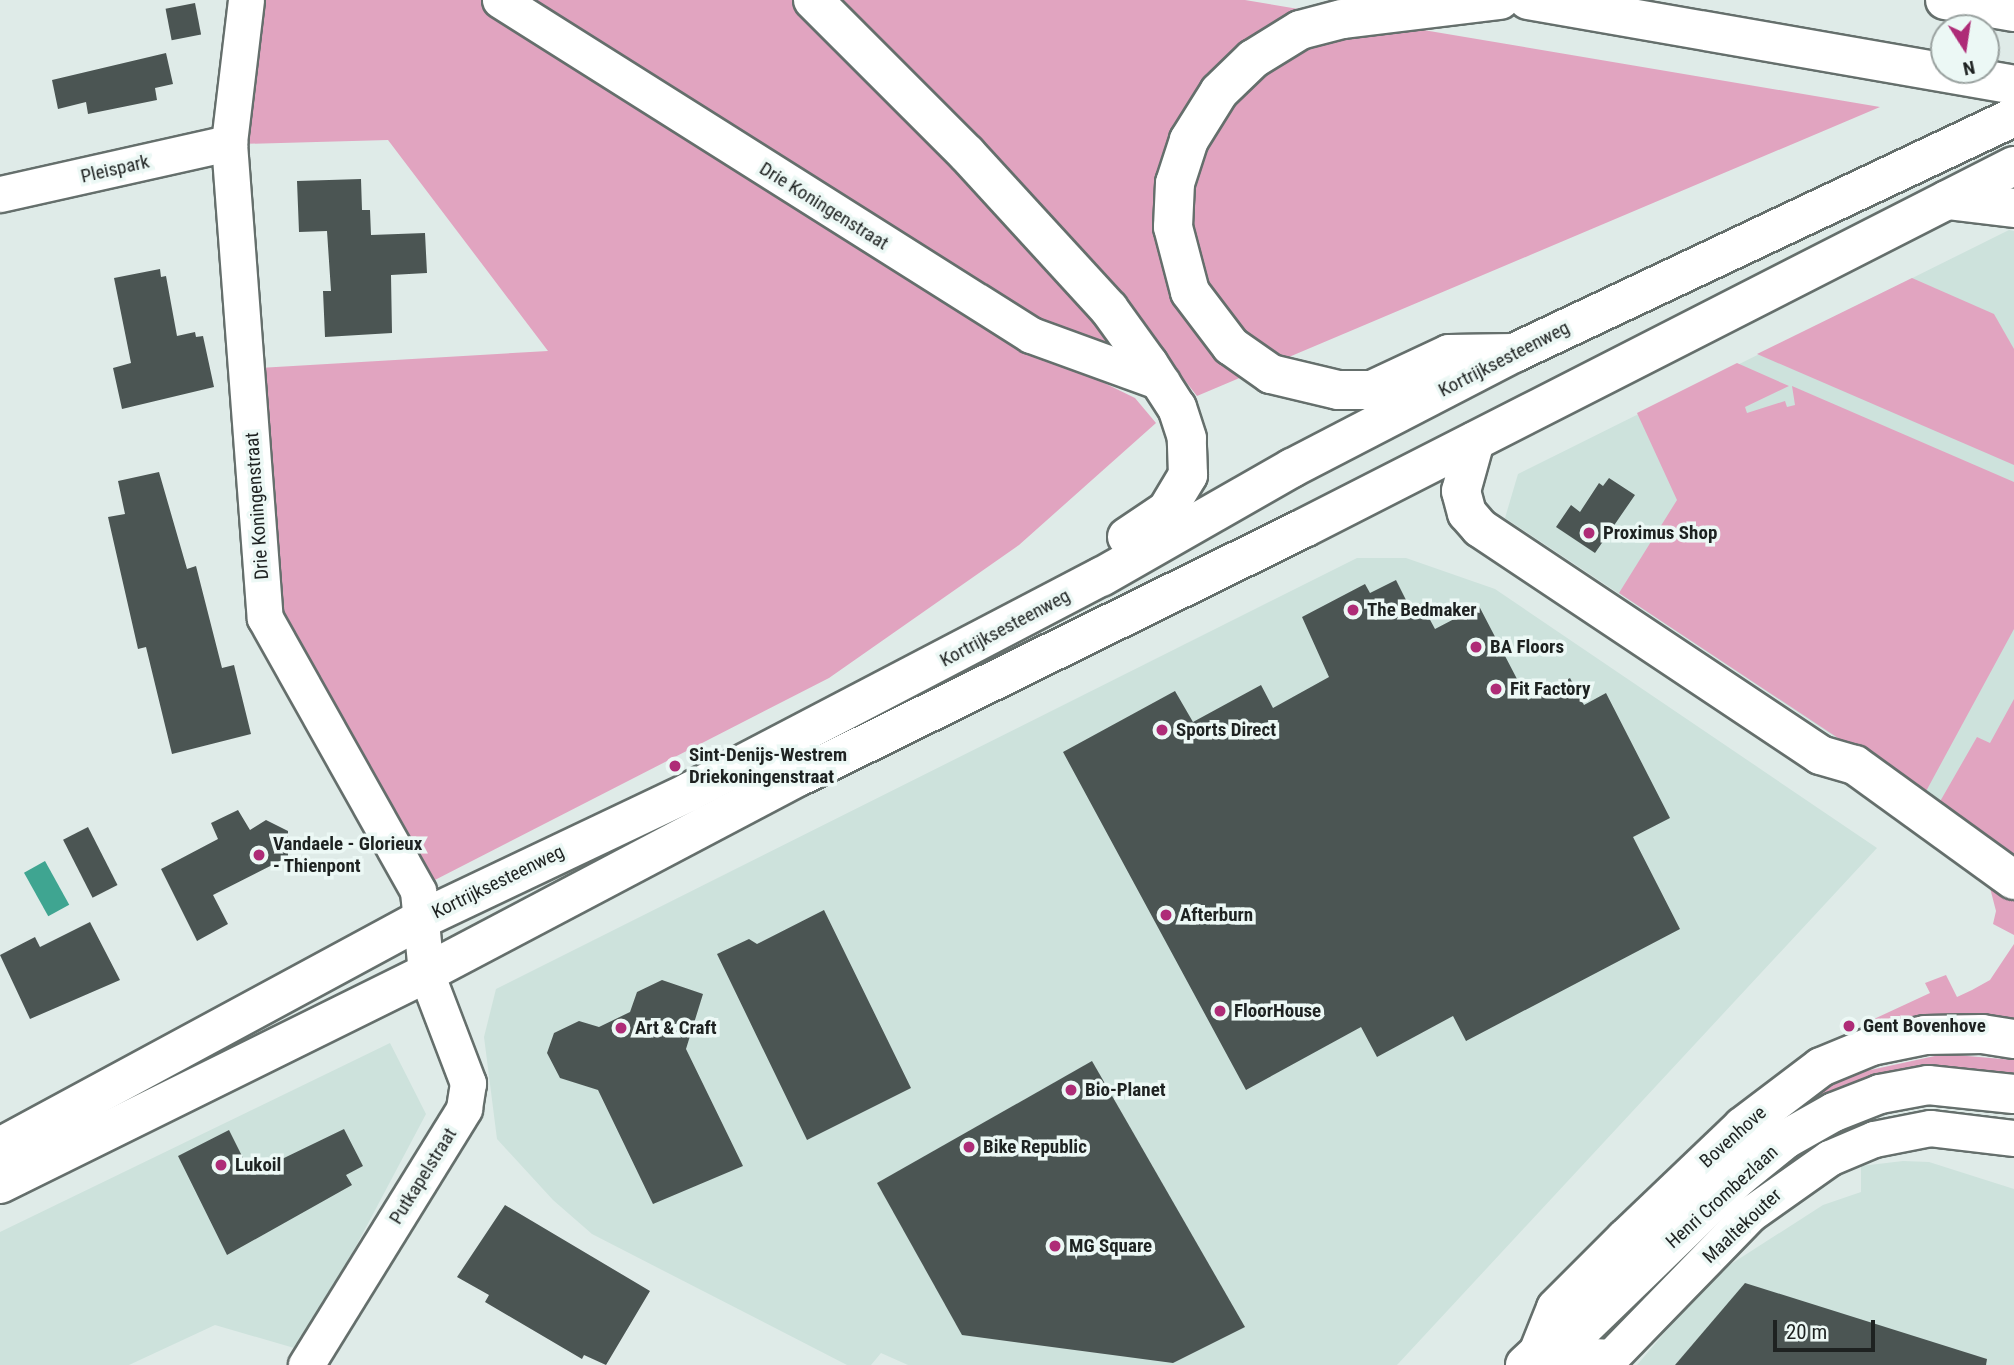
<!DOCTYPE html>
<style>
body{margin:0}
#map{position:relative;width:2014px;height:1365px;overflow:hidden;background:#dfebe8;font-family:"Roboto Condensed",sans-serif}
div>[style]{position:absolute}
.built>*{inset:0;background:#cde2dc}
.green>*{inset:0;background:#e1a4c0}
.water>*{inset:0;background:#3fa591;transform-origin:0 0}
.building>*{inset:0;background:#4b5553;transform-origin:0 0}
.roads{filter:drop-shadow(2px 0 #656f6c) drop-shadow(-2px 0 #656f6c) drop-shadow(0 2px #656f6c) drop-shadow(0 -2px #656f6c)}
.street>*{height:35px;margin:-17.5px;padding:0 17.5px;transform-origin:17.5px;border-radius:17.5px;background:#fff}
.secondary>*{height:38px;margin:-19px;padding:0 19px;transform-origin:19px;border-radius:19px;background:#fff}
.primary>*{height:38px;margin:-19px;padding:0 19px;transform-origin:19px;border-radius:19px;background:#fff}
.highway>*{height:38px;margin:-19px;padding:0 19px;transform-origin:19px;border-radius:19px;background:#fff}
.dots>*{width:19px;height:19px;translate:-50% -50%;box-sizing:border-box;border:4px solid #ecf8f5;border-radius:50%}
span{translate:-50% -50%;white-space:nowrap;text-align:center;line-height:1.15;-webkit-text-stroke:7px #ecf8f5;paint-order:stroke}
.street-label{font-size:19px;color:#1e2221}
.poi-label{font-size:19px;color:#1e2221;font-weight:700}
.left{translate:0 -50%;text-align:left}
.north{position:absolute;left:1930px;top:14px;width:70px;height:70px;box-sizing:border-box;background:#ecf8f5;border:2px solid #9aa2a0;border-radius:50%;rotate:168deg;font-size:19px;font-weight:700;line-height:28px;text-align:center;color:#1e2221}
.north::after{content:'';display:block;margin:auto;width:24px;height:32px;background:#ae2c77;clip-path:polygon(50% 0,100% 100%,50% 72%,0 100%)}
.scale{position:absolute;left:1773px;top:1320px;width:102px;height:32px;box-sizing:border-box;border:4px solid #1e2221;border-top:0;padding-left:9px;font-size:21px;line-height:24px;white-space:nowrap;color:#1e2221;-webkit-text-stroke:5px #ecf8f5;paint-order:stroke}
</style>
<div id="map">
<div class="built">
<i style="clip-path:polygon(2009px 230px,2014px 231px,2014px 856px,1505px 518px,1518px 474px)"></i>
<i style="clip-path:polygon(1357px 558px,1406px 558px,1495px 589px,1877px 848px,1397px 1365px,908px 1365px,881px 1353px,871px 1365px,847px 1365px,592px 1234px,553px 1200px,497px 1139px,484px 1037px,496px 989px)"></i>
<i style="clip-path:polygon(390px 1043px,426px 1114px,301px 1350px,215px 1325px,129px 1365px,0 1365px,0 1232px)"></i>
<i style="clip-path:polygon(1903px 1161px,1929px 1162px,2014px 1189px,2014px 1365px,1637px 1365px,1714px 1275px,1823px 1205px,1861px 1192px,1861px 1166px)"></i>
</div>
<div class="green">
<i style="clip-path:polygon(262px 0,483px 0,1020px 342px,1135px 398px,1156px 423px,1019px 545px,829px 678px,429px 883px,275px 622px,259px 368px,548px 351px,388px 140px,241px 144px)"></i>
<i style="clip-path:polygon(527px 0,1245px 0,1880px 107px,1197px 396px,1179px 373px,1100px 350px,1012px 306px)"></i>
<i style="clip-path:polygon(1912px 278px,1994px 314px,2014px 349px,2014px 465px,1757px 354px)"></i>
<i style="clip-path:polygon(1737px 363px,1789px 386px,1745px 407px,1747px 413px,1785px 401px,1787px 407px,1795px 405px,1792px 386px,2014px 482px,2014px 629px,1924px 795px,1619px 593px,1677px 500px,1637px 413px)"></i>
<i style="clip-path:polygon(2014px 699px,2014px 856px,1938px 805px,1977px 737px,1990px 743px)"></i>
<i style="clip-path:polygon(1989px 884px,2014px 893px,2014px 935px,1993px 924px,1996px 911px)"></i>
<i style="clip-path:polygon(2014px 944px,2014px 1022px,1955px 1016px,1910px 1018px,1863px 1030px,1861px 1025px,1930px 993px,1925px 983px,1946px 975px,1957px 997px,1972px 990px,1990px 980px)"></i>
<i style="clip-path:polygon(1944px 1054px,2014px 1060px,2014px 1080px,1807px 1105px,1804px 1101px,1812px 1091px,1852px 1074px)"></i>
</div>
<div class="water">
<i style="left:45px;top:861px;width:50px;height:24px;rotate:61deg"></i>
</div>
<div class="building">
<i style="left:195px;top:3px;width:32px;height:30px;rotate:79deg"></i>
<i style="clip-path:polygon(166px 53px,173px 84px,155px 88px,157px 100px,88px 114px,86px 102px,58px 109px,52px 80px)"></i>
<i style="clip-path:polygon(361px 179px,362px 210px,370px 210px,371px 235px,425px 233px,427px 273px,391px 275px,392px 333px,325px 337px,323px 291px,331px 291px,327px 231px,299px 232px,297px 181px)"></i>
<i style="clip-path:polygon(160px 269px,161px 277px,166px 276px,177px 336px,195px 332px,196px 337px,203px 336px,214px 387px,122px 409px,113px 368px,131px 363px,114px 278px)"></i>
<i style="clip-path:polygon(159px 472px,187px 569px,196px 566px,222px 668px,234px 665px,251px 734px,172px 754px,146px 647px,138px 649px,108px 517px,125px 514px,118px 481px)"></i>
<i style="clip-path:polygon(1609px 478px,1635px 495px,1595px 553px,1556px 527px,1571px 505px,1580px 512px,1599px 483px,1603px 486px)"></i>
<i style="clip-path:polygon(1396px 580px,1410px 608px,1421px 603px,1435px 629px,1479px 606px,1528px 700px,1570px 678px,1584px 705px,1606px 693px,1670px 818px,1633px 837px,1680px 929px,1466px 1041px,1453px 1016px,1377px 1057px,1361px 1027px,1246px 1090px,1063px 752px,1175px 691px,1193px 722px,1261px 685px,1273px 708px,1329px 677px,1302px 617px,1365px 584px,1370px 593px)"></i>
<i style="clip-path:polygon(238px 810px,250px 830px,266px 820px,288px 831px,288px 857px,213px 895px,228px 924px,197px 941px,161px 869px,218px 839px,211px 823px)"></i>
<i style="left:88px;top:827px;width:65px;height:28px;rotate:63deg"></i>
<i style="clip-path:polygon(824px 910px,911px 1088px,807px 1140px,717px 954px,749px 939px,757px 944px)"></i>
<i style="clip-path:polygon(90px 922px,120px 980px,30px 1019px,0 955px,35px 937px,40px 947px)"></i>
<i style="clip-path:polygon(662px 980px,703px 994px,686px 1049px,743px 1166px,653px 1204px,598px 1090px,560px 1078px,547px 1053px,554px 1033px,579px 1021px,599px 1027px,630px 1012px,637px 992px)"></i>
<i style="clip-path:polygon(1092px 1061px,1245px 1327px,1173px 1363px,962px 1335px,877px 1183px)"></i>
<i style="clip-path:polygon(344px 1129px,363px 1166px,346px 1175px,352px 1185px,227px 1255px,178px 1156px,229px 1130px,251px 1174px)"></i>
<i style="clip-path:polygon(505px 1205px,650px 1291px,606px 1365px,584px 1355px,582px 1359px,485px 1302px,489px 1295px,457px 1277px)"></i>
<i style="clip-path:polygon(1745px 1283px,1987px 1359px,1986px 1365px,1675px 1365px)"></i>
</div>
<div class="roads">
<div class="street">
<i style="left:246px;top:0;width:144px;rotate:96.8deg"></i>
<i style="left:229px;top:143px;width:476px;rotate:85.7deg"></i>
<i style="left:265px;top:618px;width:313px;rotate:60.7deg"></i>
<i style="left:418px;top:891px;width:82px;rotate:84.4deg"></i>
<i style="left:426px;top:973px;width:118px;rotate:69.1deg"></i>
<i style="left:468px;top:1083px;width:26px;rotate:99deg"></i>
<i style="left:464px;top:1109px;width:301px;rotate:121.7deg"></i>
<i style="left:500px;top:0;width:628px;rotate:32.25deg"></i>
<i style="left:1031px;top:335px;width:140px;rotate:20deg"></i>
<i style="left:0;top:194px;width:235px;rotate:-12.6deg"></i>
<i style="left:1538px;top:1353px;width:73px;rotate:3.1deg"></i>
<i style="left:1611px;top:1357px;width:199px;rotate:-45.8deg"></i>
<i style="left:1750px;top:1214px;width:97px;rotate:-35.3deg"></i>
<i style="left:1829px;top:1158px;width:49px;rotate:-22.9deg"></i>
<i style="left:1874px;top:1139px;width:57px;rotate:-11.1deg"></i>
<i style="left:1930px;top:1128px;width:85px;rotate:6.8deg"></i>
</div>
<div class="secondary">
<i style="left:1538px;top:1353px;width:49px;rotate:-28.1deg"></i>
<i style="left:1581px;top:1330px;width:220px;rotate:-44.1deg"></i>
<i style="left:1739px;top:1177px;width:60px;rotate:-39deg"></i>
<i style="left:1786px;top:1139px;width:55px;rotate:-29.4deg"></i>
<i style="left:1834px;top:1112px;width:49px;rotate:-21.4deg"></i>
<i style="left:1880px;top:1094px;width:49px;rotate:-10.6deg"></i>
<i style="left:1928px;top:1085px;width:86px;rotate:6deg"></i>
<i style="left:1525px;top:1365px;width:18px;rotate:-43deg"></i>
<i style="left:1538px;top:1353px;width:48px;rotate:-68.2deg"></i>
<i style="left:1556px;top:1308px;width:99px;rotate:-45deg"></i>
<i style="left:1626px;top:1238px;width:161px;rotate:-43.7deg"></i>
<i style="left:1742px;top:1127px;width:99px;rotate:-37.2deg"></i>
<i style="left:1821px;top:1067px;width:55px;rotate:-22.4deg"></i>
<i style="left:1872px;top:1046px;width:54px;rotate:-11.7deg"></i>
<i style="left:1925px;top:1035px;width:57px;rotate:-1deg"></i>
<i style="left:1982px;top:1034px;width:32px;rotate:9deg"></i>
</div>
<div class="primary">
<i style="left:1475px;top:441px;width:52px;rotate:105.6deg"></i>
<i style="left:1461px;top:491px;width:23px;rotate:75deg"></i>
<i style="left:1467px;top:513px;width:20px;rotate:49deg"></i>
<i style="left:1480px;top:528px;width:409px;rotate:33.7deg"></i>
<i style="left:1127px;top:537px;width:48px;rotate:-34deg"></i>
<i style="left:1167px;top:510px;width:41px;rotate:-59deg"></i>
<i style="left:1188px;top:475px;width:37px;rotate:-92deg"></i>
<i style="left:1187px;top:438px;width:32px;rotate:-108deg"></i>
<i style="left:1177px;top:408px;width:54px;rotate:-122.8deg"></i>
<i style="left:0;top:1147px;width:480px;rotate:-28.4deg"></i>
<i style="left:422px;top:919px;width:296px;rotate:-25.4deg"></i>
<i style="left:689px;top:792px;width:465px;rotate:-27.6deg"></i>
<i style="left:1101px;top:577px;width:220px;rotate:-29.7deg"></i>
<i style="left:1292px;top:468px;width:250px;rotate:-27.4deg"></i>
<i style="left:1514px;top:353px;width:553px;rotate:-25.27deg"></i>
<i style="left:0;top:1184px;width:475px;rotate:-26.3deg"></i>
<i style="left:426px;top:973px;width:420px;rotate:-27.8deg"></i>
<i style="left:798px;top:777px;width:564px;rotate:-26.2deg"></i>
<i style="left:1304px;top:528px;width:797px;rotate:-27.02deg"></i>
</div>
<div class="highway">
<i style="left:813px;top:0;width:218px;rotate:45deg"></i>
<i style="left:967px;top:154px;width:210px;rotate:47.5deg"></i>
<i style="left:1109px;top:309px;width:67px;rotate:54.2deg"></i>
<i style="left:1500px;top:0;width:159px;rotate:173.1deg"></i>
<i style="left:1342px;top:19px;width:43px;rotate:165.3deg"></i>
<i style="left:1300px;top:30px;width:55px;rotate:148.3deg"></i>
<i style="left:1253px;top:59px;width:47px;rotate:135.9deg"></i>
<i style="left:1219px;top:92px;width:57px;rotate:122deg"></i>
<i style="left:1189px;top:140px;width:45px;rotate:108deg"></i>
<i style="left:1175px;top:183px;width:44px;rotate:92.6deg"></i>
<i style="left:1173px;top:227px;width:67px;rotate:75.3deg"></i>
<i style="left:1190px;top:292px;width:68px;rotate:52.8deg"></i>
<i style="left:1231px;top:346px;width:49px;rotate:35deg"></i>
<i style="left:1271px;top:374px;width:69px;rotate:13.4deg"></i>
<i style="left:1338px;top:390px;width:34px"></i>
<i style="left:1372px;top:390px;width:85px;rotate:-25.1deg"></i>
<i style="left:1449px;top:354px;width:65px;rotate:-0.9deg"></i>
<i style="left:1528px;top:0;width:493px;rotate:9.9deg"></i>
<i style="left:1945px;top:0;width:70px;rotate:9.9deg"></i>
<i style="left:1947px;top:200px;width:67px;rotate:6.8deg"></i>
<i style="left:1820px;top:755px;width:36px;rotate:16deg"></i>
<i style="left:1855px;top:765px;width:196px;rotate:35.9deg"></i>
</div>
</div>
<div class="dots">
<i style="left:1589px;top:533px;background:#ae2c77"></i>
<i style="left:1353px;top:610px;background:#ae2c77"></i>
<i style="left:1476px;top:647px;background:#ae2c77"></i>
<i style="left:1496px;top:689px;background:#ae2c77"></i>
<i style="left:1162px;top:730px;background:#ae2c77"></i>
<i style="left:675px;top:766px;background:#ae2c77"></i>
<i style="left:259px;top:855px;background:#ae2c77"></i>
<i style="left:1166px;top:915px;background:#ae2c77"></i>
<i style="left:1220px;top:1011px;background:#ae2c77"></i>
<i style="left:1849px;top:1026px;background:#ae2c77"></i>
<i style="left:621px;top:1028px;background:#ae2c77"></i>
<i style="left:1071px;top:1090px;background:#ae2c77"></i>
<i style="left:969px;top:1147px;background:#ae2c77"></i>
<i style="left:221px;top:1165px;background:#ae2c77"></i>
<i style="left:1055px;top:1246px;background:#ae2c77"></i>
</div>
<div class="street-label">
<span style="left:115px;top:169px;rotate:-13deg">Pleispark</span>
<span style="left:824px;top:206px;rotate:32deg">Drie Koningenstraat</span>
<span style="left:1504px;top:359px;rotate:-27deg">Kortrijksesteenweg</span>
<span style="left:257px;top:506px;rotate:-94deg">Drie Koningenstraat</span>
<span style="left:1005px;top:628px;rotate:-28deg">Kortrijksesteenweg</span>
<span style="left:498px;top:882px;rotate:-26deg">Kortrijksesteenweg</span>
<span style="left:1733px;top:1137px;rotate:-42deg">Bovenhove</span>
<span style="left:423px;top:1176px;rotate:-58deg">Putkapelstraat</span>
<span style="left:1722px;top:1197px;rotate:-42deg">Henri Crombezlaan</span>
<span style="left:1742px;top:1226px;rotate:-43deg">Maaltekouter</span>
</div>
<div class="poi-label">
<span class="left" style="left:1603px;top:533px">Proximus Shop</span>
<span class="left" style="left:1367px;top:610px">The Bedmaker</span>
<span class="left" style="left:1490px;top:647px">BA Floors</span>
<span class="left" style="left:1510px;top:689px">Fit Factory</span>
<span class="left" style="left:1176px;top:730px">Sports Direct</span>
<span class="left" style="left:689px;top:766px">Sint-Denijs-Westrem<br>Driekoningenstraat</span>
<span class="left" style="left:273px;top:855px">Vandaele - Glorieux<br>- Thienpont</span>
<span class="left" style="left:1180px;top:915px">Afterburn</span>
<span class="left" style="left:1234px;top:1011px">FloorHouse</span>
<span class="left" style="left:1863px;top:1026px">Gent Bovenhove</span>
<span class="left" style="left:635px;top:1028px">Art &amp; Craft</span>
<span class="left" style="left:1085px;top:1090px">Bio-Planet</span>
<span class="left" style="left:983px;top:1147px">Bike Republic</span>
<span class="left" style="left:235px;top:1165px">Lukoil</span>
<span class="left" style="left:1069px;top:1246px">MG Square</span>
</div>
<div class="north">N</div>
<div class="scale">20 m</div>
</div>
